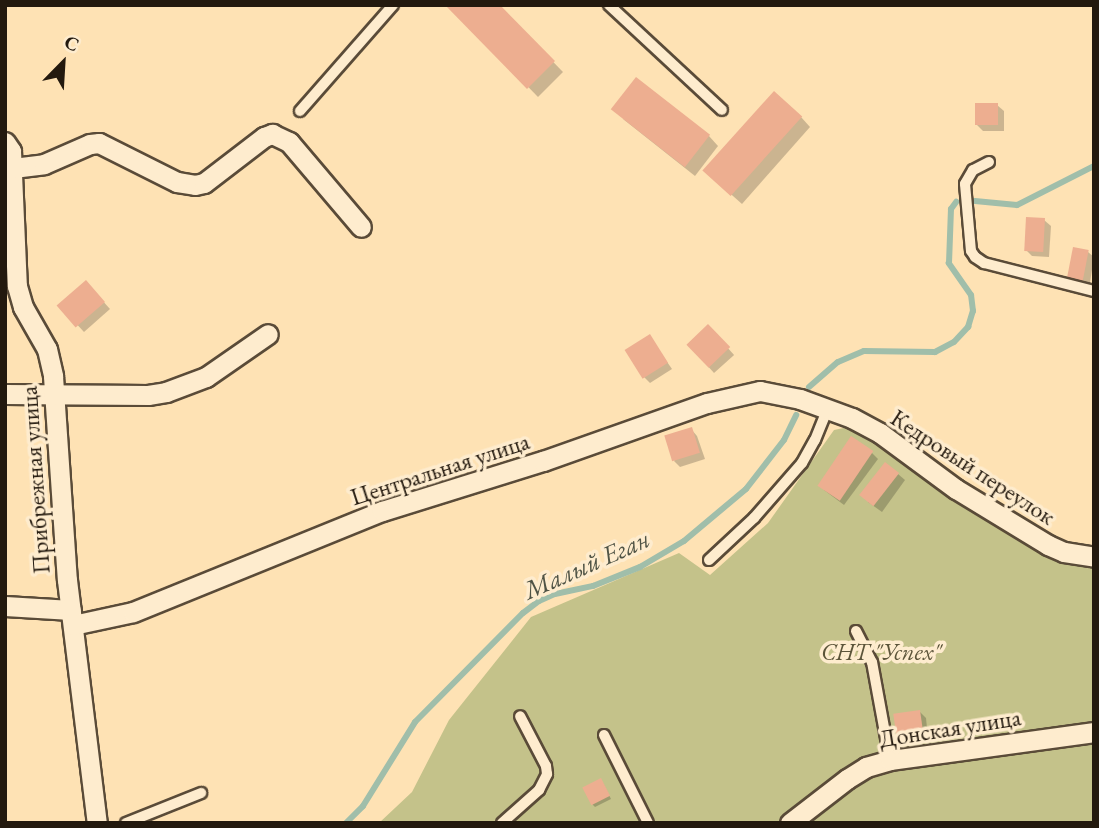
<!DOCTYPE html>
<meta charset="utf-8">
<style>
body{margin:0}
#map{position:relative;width:1099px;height:828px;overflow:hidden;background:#fee2b4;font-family:"EB Garamond",serif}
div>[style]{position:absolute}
.green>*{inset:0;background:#c4c28a}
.shadow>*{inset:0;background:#0003;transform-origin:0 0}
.stream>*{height:6px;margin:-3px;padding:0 3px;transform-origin:3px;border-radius:3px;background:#a0beaa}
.building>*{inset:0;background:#edae90;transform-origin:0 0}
.roads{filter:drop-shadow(2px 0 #5a4b38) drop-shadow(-2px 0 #5a4b38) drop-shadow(0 2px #5a4b38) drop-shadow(0 -2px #5a4b38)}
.service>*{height:10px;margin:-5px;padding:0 5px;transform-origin:5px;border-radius:5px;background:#feecce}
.minor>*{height:19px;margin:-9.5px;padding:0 9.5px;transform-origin:9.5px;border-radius:9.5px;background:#feecce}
span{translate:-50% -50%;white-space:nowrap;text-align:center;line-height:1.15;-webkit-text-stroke:7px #feecce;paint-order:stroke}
.street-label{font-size:24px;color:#23190e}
.park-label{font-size:24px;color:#5b5439;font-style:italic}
.water-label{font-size:26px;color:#4f5345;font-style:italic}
.frame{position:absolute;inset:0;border:7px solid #23190e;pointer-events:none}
.north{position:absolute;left:28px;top:28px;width:70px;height:70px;-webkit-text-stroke:5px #feecce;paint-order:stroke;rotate:24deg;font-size:19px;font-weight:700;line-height:28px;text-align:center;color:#23190e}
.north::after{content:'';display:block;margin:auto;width:24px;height:32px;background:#23190e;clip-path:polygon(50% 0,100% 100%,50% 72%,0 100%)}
</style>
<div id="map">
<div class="green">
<i style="clip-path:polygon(853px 426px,951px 494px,1066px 565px,1094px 563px,1094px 823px,379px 823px,412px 792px,449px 720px,531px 617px,679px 553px,710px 575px,768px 523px,834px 430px)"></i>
</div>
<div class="shadow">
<i style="clip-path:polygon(448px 5px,498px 5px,563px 72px,538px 97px)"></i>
<i style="clip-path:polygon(997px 105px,1004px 111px,1004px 131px,983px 131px,977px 125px)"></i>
<i style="clip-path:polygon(801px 117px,810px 127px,742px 204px,715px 180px)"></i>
<i style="clip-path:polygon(623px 119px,709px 136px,718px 146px,695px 176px)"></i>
<i style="clip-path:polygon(1044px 220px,1051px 226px,1049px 257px,1032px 256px,1026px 250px)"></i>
<i style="clip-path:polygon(1088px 252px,1094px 257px,1089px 289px,1068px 280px)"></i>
<i style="clip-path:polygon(92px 289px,110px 309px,84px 332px,60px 306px)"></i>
<i style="left:708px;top:326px;width:39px;height:27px;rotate:48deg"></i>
<i style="clip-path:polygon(649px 336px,672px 369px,650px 383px,644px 377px)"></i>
<i style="clip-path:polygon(691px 429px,697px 436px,705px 459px,680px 467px,674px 461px)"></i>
<i style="clip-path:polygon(871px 452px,878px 459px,844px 505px,824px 490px)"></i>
<i style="clip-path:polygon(898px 474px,905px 480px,882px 512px,868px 502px)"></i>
<i style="clip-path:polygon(920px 712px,926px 718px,928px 738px,903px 740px,897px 734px)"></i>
<i style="clip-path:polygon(603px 783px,611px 799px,595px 807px,592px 804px)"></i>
</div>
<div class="stream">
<i style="left:975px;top:201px;width:42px;rotate:5.4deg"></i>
<i style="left:1017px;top:205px;width:86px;rotate:-26.9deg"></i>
<i style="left:809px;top:387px;width:38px;rotate:-41deg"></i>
<i style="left:838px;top:362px;width:28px;rotate:-23deg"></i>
<i style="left:864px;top:351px;width:71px;rotate:0.8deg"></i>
<i style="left:935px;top:352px;width:21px;rotate:-28deg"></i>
<i style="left:954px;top:342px;width:21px;rotate:-47deg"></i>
<i style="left:968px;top:327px;width:17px;rotate:-73deg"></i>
<i style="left:973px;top:311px;width:16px;rotate:-97deg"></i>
<i style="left:971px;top:295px;width:39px;rotate:-125deg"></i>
<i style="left:949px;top:263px;width:54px;rotate:-87.9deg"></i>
<i style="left:951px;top:209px;width:9px;rotate:-54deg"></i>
<i style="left:346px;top:823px;width:24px;rotate:-45deg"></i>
<i style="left:363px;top:806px;width:99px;rotate:-58.2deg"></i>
<i style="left:415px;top:722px;width:153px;rotate:-45.3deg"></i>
<i style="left:523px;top:613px;width:20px;rotate:-37deg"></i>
<i style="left:539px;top:601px;width:17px;rotate:-24deg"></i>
<i style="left:555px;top:594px;width:39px;rotate:-12deg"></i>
<i style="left:593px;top:586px;width:51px;rotate:-22deg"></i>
<i style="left:640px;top:567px;width:51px;rotate:-30.6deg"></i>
<i style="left:684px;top:541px;width:81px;rotate:-40deg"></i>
<i style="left:746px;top:489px;width:62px;rotate:-52.2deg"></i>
<i style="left:784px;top:440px;width:28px;rotate:-64deg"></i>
</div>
<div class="building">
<i style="clip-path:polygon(445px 5px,500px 5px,555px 61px,527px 89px)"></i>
<i style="left:636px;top:77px;width:94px;height:41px;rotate:38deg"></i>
<i style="left:774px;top:91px;width:38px;height:107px;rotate:42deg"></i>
<i style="left:998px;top:103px;width:22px;height:23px;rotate:90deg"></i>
<i style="left:1026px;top:217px;width:19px;height:34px;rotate:3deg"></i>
<i style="left:1073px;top:247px;width:16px;height:34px;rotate:11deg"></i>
<i style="left:86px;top:280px;width:29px;height:39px;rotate:49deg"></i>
<i style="left:708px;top:324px;width:32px;height:30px;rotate:46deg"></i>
<i style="left:650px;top:334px;width:34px;height:30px;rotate:58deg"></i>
<i style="left:692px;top:427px;width:27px;height:29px;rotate:73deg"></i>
<i style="left:851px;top:436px;width:27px;height:60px;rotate:34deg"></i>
<i style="left:885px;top:462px;width:18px;height:42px;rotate:38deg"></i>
<i style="left:920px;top:710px;width:22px;height:27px;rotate:82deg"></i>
<i style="left:601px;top:778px;width:20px;height:21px;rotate:63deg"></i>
</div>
<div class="roads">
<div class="service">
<i style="left:609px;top:5px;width:154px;rotate:42.9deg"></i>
<i style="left:300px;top:111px;width:141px;rotate:-48.7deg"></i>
<i style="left:989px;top:162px;width:18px;rotate:153deg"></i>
<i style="left:973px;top:170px;width:16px;rotate:120deg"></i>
<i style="left:965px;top:184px;width:67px;rotate:84.9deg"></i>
<i style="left:971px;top:251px;width:7px;rotate:56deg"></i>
<i style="left:975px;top:257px;width:11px;rotate:34deg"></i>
<i style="left:984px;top:263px;width:114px;rotate:14.3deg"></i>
<i style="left:709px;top:560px;width:62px;rotate:-43deg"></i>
<i style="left:754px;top:518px;width:73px;rotate:-48.9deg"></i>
<i style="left:802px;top:463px;width:26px;rotate:-61deg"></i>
<i style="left:815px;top:440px;width:35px;rotate:-68deg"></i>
<i style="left:856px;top:631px;width:35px;rotate:63deg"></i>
<i style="left:872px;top:662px;width:100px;rotate:79.6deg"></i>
<i style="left:604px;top:735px;width:98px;rotate:63.4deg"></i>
<i style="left:126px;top:823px;width:81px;rotate:-21.8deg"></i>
<i style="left:502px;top:823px;width:50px;rotate:-41.7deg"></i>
<i style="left:539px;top:790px;width:18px;rotate:-63deg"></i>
<i style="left:547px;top:774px;width:8px;rotate:-97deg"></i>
<i style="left:546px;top:766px;width:56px;rotate:-117.5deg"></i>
</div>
<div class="minor">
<i style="left:5px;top:142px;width:11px;rotate:56deg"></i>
<i style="left:11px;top:151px;width:135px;rotate:87.5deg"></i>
<i style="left:17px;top:286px;width:22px;rotate:74deg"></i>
<i style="left:23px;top:307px;width:48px;rotate:60.3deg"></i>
<i style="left:47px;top:349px;width:28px;rotate:77deg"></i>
<i style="left:53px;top:376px;width:204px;rotate:86.1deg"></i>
<i style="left:67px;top:580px;width:245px;rotate:83deg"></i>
<i style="left:13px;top:168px;width:31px;rotate:-7deg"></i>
<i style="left:44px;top:164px;width:50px;rotate:-23.5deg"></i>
<i style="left:90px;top:144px;width:9px;rotate:-6deg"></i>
<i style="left:99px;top:143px;width:87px;rotate:26.6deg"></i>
<i style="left:177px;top:182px;width:18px;rotate:9deg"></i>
<i style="left:195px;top:185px;width:9px;rotate:-13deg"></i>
<i style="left:204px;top:183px;width:76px;rotate:-37.5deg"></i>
<i style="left:264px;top:137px;width:9px;rotate:-21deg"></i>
<i style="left:272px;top:134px;width:19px;rotate:25deg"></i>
<i style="left:289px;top:142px;width:111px;rotate:49.7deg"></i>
<i style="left:5px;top:394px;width:143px;rotate:0.4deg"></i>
<i style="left:148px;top:395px;width:18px;rotate:-9deg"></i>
<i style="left:166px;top:392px;width:43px;rotate:-20.6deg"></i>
<i style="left:206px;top:377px;width:75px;rotate:-34.7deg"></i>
<i style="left:5px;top:606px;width:66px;rotate:3.5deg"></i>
<i style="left:73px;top:625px;width:61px;rotate:-12.2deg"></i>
<i style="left:133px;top:612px;width:269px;rotate:-22.1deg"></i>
<i style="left:382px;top:511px;width:169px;rotate:-17.3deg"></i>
<i style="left:543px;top:461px;width:174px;rotate:-19.5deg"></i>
<i style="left:707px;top:403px;width:54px;rotate:-12.8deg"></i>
<i style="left:760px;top:391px;width:41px;rotate:11.3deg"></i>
<i style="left:800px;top:399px;width:55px;rotate:20.1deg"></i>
<i style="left:852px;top:418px;width:32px;rotate:28deg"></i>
<i style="left:880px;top:433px;width:94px;rotate:36.4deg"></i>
<i style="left:956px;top:489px;width:108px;rotate:31.3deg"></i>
<i style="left:1048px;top:545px;width:17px;rotate:24deg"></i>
<i style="left:1064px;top:552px;width:30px;rotate:9deg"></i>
<i style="left:790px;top:823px;width:72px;rotate:-37.7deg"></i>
<i style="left:847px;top:779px;width:22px;rotate:-32deg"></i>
<i style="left:866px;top:767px;width:25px;rotate:-16deg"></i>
<i style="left:890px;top:760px;width:206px;rotate:-7.8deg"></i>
</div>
</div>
<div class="street-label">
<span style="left:973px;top:467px;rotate:33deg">Кедровый переулок</span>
<span style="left:440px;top:469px;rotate:-18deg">Центральная улица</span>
<span style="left:35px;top:480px;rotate:-94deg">Прибрежная улица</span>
<span style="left:950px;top:728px;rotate:-9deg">Донская улица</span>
</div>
<div class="park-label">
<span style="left:881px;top:652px">СНТ "Успех"</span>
</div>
<div class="water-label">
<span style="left:587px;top:565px;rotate:-24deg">Малый Еган</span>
</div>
<div class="frame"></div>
<div class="north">С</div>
</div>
